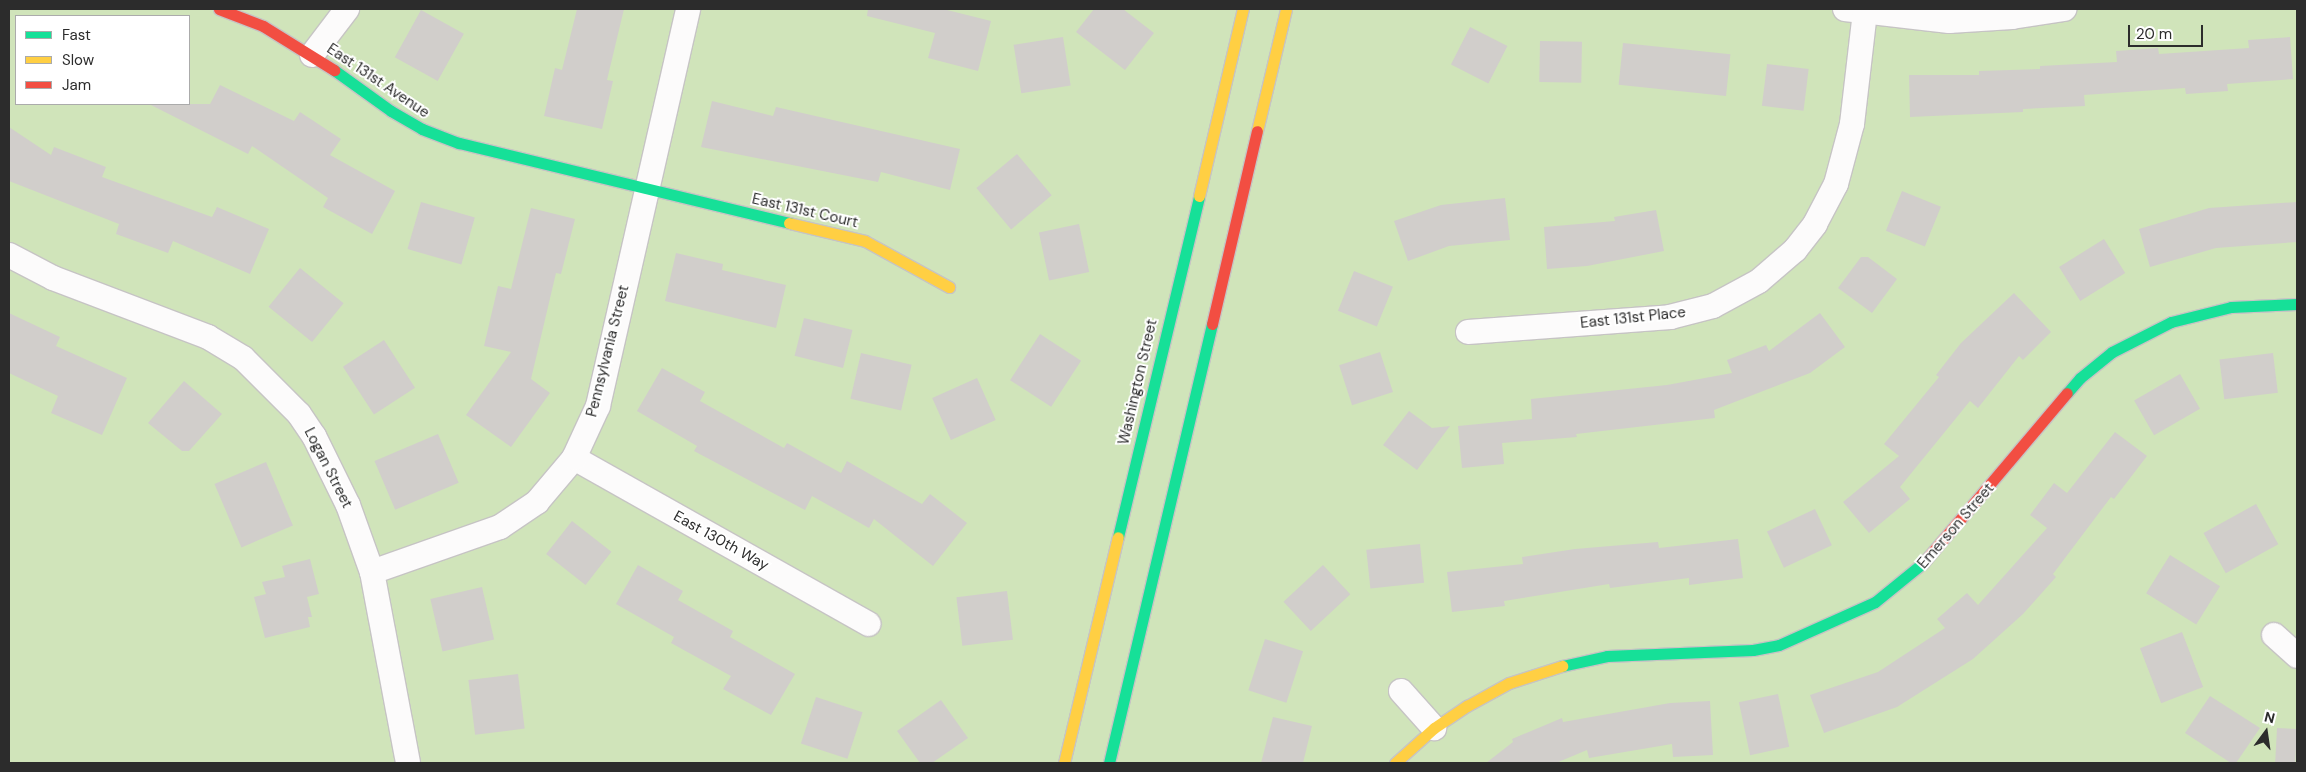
<!DOCTYPE html>
<style>
body{margin:0}
#map{position:relative;width:2306px;height:772px;overflow:hidden;background:#eae5e2;font-family:"DM Sans",sans-serif}
div>[style]{position:absolute}
.green>*{inset:0;background:#d0e4ba}
.building>*{inset:0;background:#d1cecb;transform-origin:0 0}
.roads{filter:drop-shadow(1px 0 #c6c4c4) drop-shadow(-1px 0 #c6c4c4) drop-shadow(0 1px #c6c4c4) drop-shadow(0 -1px #c6c4c4)}
.street>*{height:24px;margin:-12px;padding:0 12px;transform-origin:12px;border-radius:12px;background:#fcfbfb}
.fast>*{height:11px;margin:-5.5px;padding:0 5.5px;transform-origin:5.5px;border-radius:5.5px;background:#16e098}
.slow>*{height:11px;margin:-5.5px;padding:0 5.5px;transform-origin:5.5px;border-radius:5.5px;background:#ffcf43}
.jam>*{height:11px;margin:-5.5px;padding:0 5.5px;transform-origin:5.5px;border-radius:5.5px;background:#f24e42}
span{translate:-50% -50%;white-space:nowrap;text-align:center;line-height:1.15;-webkit-text-stroke:4px #fff;paint-order:stroke}
.street-label{font-size:15px;color:#2c2c2c}
.frame{position:absolute;inset:0;border:10px solid #2c2c2c;pointer-events:none}
.legend{position:absolute;left:15px;top:15px;width:175px;height:90px;box-sizing:border-box;background:#fff;border:1px solid #ababab;margin:0;padding:6px 9px;list-style:none;font-size:15px;color:#2c2c2c}
.legend li{display:flex;align-items:center;gap:10px;height:25px}
.legend b{width:25px;border:1px solid #ababab}
.north{position:absolute;left:2241px;top:707px;width:50px;height:50px;-webkit-text-stroke:4px #fff;paint-order:stroke;rotate:14deg;font-size:14px;font-weight:700;line-height:20px;text-align:center;color:#2c2c2c}
.north::after{content:'';display:block;margin:auto;width:18px;height:22px;background:#2c2c2c;clip-path:polygon(50% 0,100% 100%,50% 72%,0 100%)}
.scale{position:absolute;left:2128px;top:25px;width:75px;height:22px;box-sizing:border-box;border:2px solid #2c2c2c;border-top:0;padding-left:6px;font-size:15px;line-height:18px;white-space:nowrap;color:#2c2c2c;-webkit-text-stroke:4px #fff;paint-order:stroke}
</style>
<div id="map">
<div class="green">
<i style="clip-path:polygon(evenodd,9px 9px,2297px 9px,2297px 763px,9px 763px,9px 9px,16px 16px,189px 16px,189px 104px,16px 104px,16px 16px)"></i>
</div>
<div class="building">
<i style="clip-path:polygon(577px 9px,624px 9px,607px 80px,613px 81px,602px 129px,544px 116px,555px 68px,562px 70px)"></i>
<i style="clip-path:polygon(868px 9px,943px 9px,991px 21px,978px 71px,928px 58px,935px 33px,867px 16px)"></i>
<i style="clip-path:polygon(1094px 9px,1123px 9px,1154px 33px,1125px 70px,1076px 32px)"></i>
<i style="left:421px;top:10px;width:49px;height:54px;rotate:29deg"></i>
<i style="left:1470px;top:27px;width:42px;height:42px;rotate:27deg"></i>
<i style="left:1063px;top:37px;width:49px;height:50px;rotate:81deg"></i>
<i style="clip-path:polygon(2290px 37px,2293px 79px,2227px 84px,2228px 91px,2186px 94px,2185px 88px,2084px 95px,2085px 106px,2023px 109px,2023px 112px,1910px 117px,1909px 75px,1979px 75px,1979px 71px,2040px 69px,2040px 66px,2117px 62px,2116px 51px,2158px 48px,2159px 54px,2249px 48px,2248px 40px)"></i>
<i style="left:1540px;top:41px;width:42px;height:41px;rotate:1deg"></i>
<i style="left:1623px;top:43px;width:108px;height:42px;rotate:6deg"></i>
<i style="left:1767px;top:64px;width:42px;height:42px;rotate:7deg"></i>
<i style="clip-path:polygon(220px 85px,294px 121px,300px 112px,341px 139px,330px 155px,395px 191px,372px 234px,323px 207px,328px 198px,252px 146px,248px 154px,149px 104px,210px 104px)"></i>
<i style="clip-path:polygon(712px 101px,773px 116px,776px 107px,960px 149px,950px 190px,881px 172px,878px 182px,701px 147px)"></i>
<i style="clip-path:polygon(9px 127px,51px 155px,54px 147px,106px 167px,102px 177px,212px 217px,217px 207px,269px 229px,250px 274px,173px 241px,168px 253px,116px 234px,119px 224px,9px 181px)"></i>
<i style="left:1017px;top:154px;width:54px;height:53px;rotate:50deg"></i>
<i style="left:1902px;top:191px;width:42px;height:43px;rotate:22deg"></i>
<i style="clip-path:polygon(1505px 198px,1510px 240px,1449px 246px,1408px 261px,1394px 221px,1441px 205px)"></i>
<i style="left:421px;top:202px;width:56px;height:49px;rotate:16deg"></i>
<i style="clip-path:polygon(2297px 202px,2297px 242px,2216px 248px,2150px 267px,2139px 229px,2209px 208px)"></i>
<i style="clip-path:polygon(531px 208px,575px 219px,561px 274px,556px 273px,531px 379px,550px 393px,511px 447px,466px 415px,511px 352px,484px 346px,498px 286px,511px 289px)"></i>
<i style="clip-path:polygon(1656px 210px,1664px 251px,1587px 266px,1547px 269px,1544px 227px,1615px 221px,1614px 217px)"></i>
<i style="left:1079px;top:224px;width:49px;height:41px;rotate:78deg"></i>
<i style="left:2104px;top:239px;width:40px;height:53px;rotate:58deg"></i>
<i style="clip-path:polygon(676px 253px,723px 264px,722px 270px,786px 285px,776px 328px,665px 301px)"></i>
<i style="clip-path:polygon(1861px 257px,1868px 257px,1897px 279px,1872px 313px,1838px 288px)"></i>
<i style="left:300px;top:268px;width:56px;height:50px;rotate:39deg"></i>
<i style="left:1354px;top:271px;width:42px;height:43px;rotate:22deg"></i>
<i style="clip-path:polygon(2014px 293px,2051px 332px,2023px 360px,2019px 356px,1978px 408px,1970px 401px,1900px 487px,1910px 499px,1869px 533px,1843px 502px,1899px 456px,1884px 444px,1939px 377px,1936px 375px,1961px 343px)"></i>
<i style="clip-path:polygon(9px 313px,60px 337px,56px 346px,127px 378px,102px 435px,51px 413px,58px 396px,9px 373px)"></i>
<i style="clip-path:polygon(1820px 313px,1845px 347px,1810px 373px,1714px 410px,1715px 418px,1576px 434px,1577px 437px,1502px 443px,1504px 464px,1462px 468px,1458px 426px,1532px 419px,1531px 399px,1667px 385px,1732px 373px,1727px 360px,1766px 345px,1769px 351px)"></i>
<i style="left:804px;top:318px;width:50px;height:39px;rotate:14deg"></i>
<i style="left:1040px;top:334px;width:49px;height:55px;rotate:33deg"></i>
<i style="left:384px;top:340px;width:57px;height:49px;rotate:57deg"></i>
<i style="left:1380px;top:352px;width:42px;height:43px;rotate:72deg"></i>
<i style="left:861px;top:353px;width:52px;height:47px;rotate:13deg"></i>
<i style="left:2273px;top:353px;width:40px;height:54px;rotate:83deg"></i>
<i style="clip-path:polygon(662px 368px,705px 392px,700px 401px,784px 448px,787px 443px,841px 473px,847px 461px,922px 504px,930px 494px,967px 523px,933px 566px,874px 519px,869px 528px,812px 496px,805px 510px,694px 451px,697px 446px,637px 411px)"></i>
<i style="left:2180px;top:374px;width:40px;height:53px;rotate:60deg"></i>
<i style="left:977px;top:378px;width:46px;height:49px;rotate:66deg"></i>
<i style="clip-path:polygon(184px 381px,222px 414px,189px 451px,182px 451px,148px 423px)"></i>
<i style="clip-path:polygon(1409px 411px,1432px 428px,1450px 426px,1417px 470px,1383px 445px)"></i>
<i style="clip-path:polygon(2115px 432px,2147px 456px,2114px 499px,2111px 497px,2053px 574px,2056px 577px,2023px 614px,1973px 659px,1897px 707px,1824px 733px,1810px 695px,1878px 672px,1945px 628px,1937px 619px,1967px 593px,1978px 605px,2047px 528px,2030px 515px,2054px 483px,2067px 493px)"></i>
<i style="left:438px;top:434px;width:53px;height:69px;rotate:67deg"></i>
<i style="left:266px;top:462px;width:69px;height:56px;rotate:67deg"></i>
<i style="left:2256px;top:504px;width:46px;height:60px;rotate:61deg"></i>
<i style="left:1815px;top:509px;width:40px;height:53px;rotate:65deg"></i>
<i style="left:572px;top:521px;width:50px;height:42px;rotate:38deg"></i>
<i style="clip-path:polygon(1738px 539px,1743px 578px,1689px 585px,1689px 578px,1610px 588px,1609px 584px,1504px 601px,1505px 606px,1452px 612px,1447px 572px,1523px 564px,1522px 557px,1575px 549px,1658px 542px,1659px 548px)"></i>
<i style="left:1420px;top:544px;width:39px;height:54px;rotate:84deg"></i>
<i style="left:2170px;top:555px;width:59px;height:45px;rotate:32deg"></i>
<i style="clip-path:polygon(310px 559px,319px 594px,307px 597px,312px 617px,308px 617px,310px 627px,265px 638px,254px 597px,266px 594px,262px 582px,285px 577px,282px 566px)"></i>
<i style="clip-path:polygon(638px 565px,683px 591px,678px 600px,733px 631px,730px 637px,795px 674px,771px 715px,723px 689px,731px 676px,671px 643px,674px 637px,616px 604px)"></i>
<i style="left:1323px;top:565px;width:40px;height:54px;rotate:47deg"></i>
<i style="left:482px;top:587px;width:54px;height:53px;rotate:77deg"></i>
<i style="left:1007px;top:591px;width:49px;height:51px;rotate:83deg"></i>
<i style="left:2182px;top:632px;width:59px;height:45px;rotate:69deg"></i>
<i style="left:1265px;top:639px;width:40px;height:54px;rotate:18deg"></i>
<i style="left:518px;top:674px;width:55px;height:50px;rotate:83deg"></i>
<i style="left:1778px;top:694px;width:54px;height:40px;rotate:78deg"></i>
<i style="clip-path:polygon(2210px 696px,2260px 728px,2236px 763px,2231px 763px,2185px 733px)"></i>
<i style="left:816px;top:697px;width:49px;height:49px;rotate:18deg"></i>
<i style="clip-path:polygon(941px 700px,968px 738px,932px 763px,920px 763px,897px 731px)"></i>
<i style="clip-path:polygon(1710px 701px,1713px 755px,1673px 757px,1672px 744px,1589px 758px,1587px 750px,1556px 763px,1486px 763px,1513px 742px,1512px 739px,1562px 718px,1563px 722px,1670px 703px)"></i>
<i style="clip-path:polygon(1273px 717px,1312px 726px,1303px 763px,1261px 763px)"></i>
<i style="left:2277px;top:728px;width:20px;height:35px;rotate:3deg"></i>
</div>
<div class="roads">
<div class="street">
<i style="left:1845px;top:9px;width:105px;rotate:6.6deg"></i>
<i style="left:1949px;top:21px;width:63px;rotate:-3.6deg"></i>
<i style="left:2012px;top:17px;width:53px;rotate:-8.7deg"></i>
<i style="left:312px;top:55px;width:58px;rotate:-52.7deg"></i>
<i style="left:9px;top:255px;width:50px;rotate:27.6deg"></i>
<i style="left:53px;top:278px;width:166px;rotate:20.8deg"></i>
<i style="left:208px;top:337px;width:41px;rotate:31deg"></i>
<i style="left:243px;top:358px;width:79px;rotate:45deg"></i>
<i style="left:299px;top:414px;width:27px;rotate:56deg"></i>
<i style="left:314px;top:436px;width:77px;rotate:63.8deg"></i>
<i style="left:348px;top:505px;width:71px;rotate:70.3deg"></i>
<i style="left:372px;top:572px;width:194px;rotate:79.3deg"></i>
<i style="left:1468px;top:332px;width:203px;rotate:-4.2deg"></i>
<i style="left:1670px;top:317px;width:44px;rotate:-14.3deg"></i>
<i style="left:1713px;top:306px;width:52px;rotate:-28.5deg"></i>
<i style="left:1759px;top:281px;width:48px;rotate:-40.7deg"></i>
<i style="left:1795px;top:250px;width:33px;rotate:-52deg"></i>
<i style="left:1815px;top:224px;width:45px;rotate:-62.3deg"></i>
<i style="left:1836px;top:184px;width:62px;rotate:-75.1deg"></i>
<i style="left:1852px;top:124px;width:114px;rotate:-83.4deg"></i>
<i style="left:574px;top:458px;width:338px;rotate:29.4deg"></i>
<i style="left:372px;top:572px;width:136px;rotate:-19.4deg"></i>
<i style="left:500px;top:527px;width:45px;rotate:-34deg"></i>
<i style="left:537px;top:502px;width:57px;rotate:-49.9deg"></i>
<i style="left:574px;top:458px;width:57px;rotate:-65.2deg"></i>
<i style="left:598px;top:406px;width:407px;rotate:-77.2deg"></i>
<i style="left:2274px;top:635px;width:31px;rotate:42deg"></i>
<i style="left:1401px;top:691px;width:50px;rotate:48.3deg"></i>
</div>
<div class="fast">
<i style="left:334px;top:70px;width:70px;rotate:35.7deg"></i>
<i style="left:391px;top:111px;width:36px;rotate:30deg"></i>
<i style="left:422px;top:129px;width:40px;rotate:21deg"></i>
<i style="left:459px;top:143px;width:340px;rotate:13.6deg"></i>
<i style="left:2067px;top:393px;width:20px;rotate:-49deg"></i>
<i style="left:2080px;top:378px;width:41px;rotate:-39.1deg"></i>
<i style="left:2112px;top:352px;width:66px;rotate:-27deg"></i>
<i style="left:2171px;top:322px;width:62px;rotate:-14deg"></i>
<i style="left:2231px;top:307px;width:66px;rotate:-2.6deg"></i>
<i style="left:1118px;top:537px;width:350px;rotate:-76.6deg"></i>
<i style="left:1562px;top:666px;width:46px;rotate:-12.5deg"></i>
<i style="left:1607px;top:656px;width:146px;rotate:-2.4deg"></i>
<i style="left:1753px;top:650px;width:26px;rotate:-11deg"></i>
<i style="left:1779px;top:645px;width:105px;rotate:-24.1deg"></i>
<i style="left:1875px;top:602px;width:63px;rotate:-39.2deg"></i>
<i style="left:1109px;top:763px;width:451px;rotate:-76.8deg"></i>
</div>
<div class="slow">
<i style="left:1257px;top:131px;width:125px;rotate:-76.6deg"></i>
<i style="left:1199px;top:196px;width:192px;rotate:-76.8deg"></i>
<i style="left:789px;top:223px;width:78px;rotate:13.3deg"></i>
<i style="left:865px;top:241px;width:96px;rotate:28.7deg"></i>
<i style="left:1064px;top:763px;width:232px;rotate:-76.6deg"></i>
<i style="left:1395px;top:763px;width:52px;rotate:-41.9deg"></i>
<i style="left:1434px;top:728px;width:40px;rotate:-34deg"></i>
<i style="left:1467px;top:706px;width:48px;rotate:-28.7deg"></i>
<i style="left:1509px;top:683px;width:56px;rotate:-17.8deg"></i>
</div>
<div class="jam">
<i style="left:219px;top:9px;width:47px;rotate:21.1deg"></i>
<i style="left:263px;top:26px;width:84px;rotate:31.8deg"></i>
<i style="left:1212px;top:324px;width:198px;rotate:-76.9deg"></i>
<i style="left:1924px;top:562px;width:221px;rotate:-49.8deg"></i>
</div>
</div>
<div class="street-label">
<span style="left:378px;top:81px;rotate:34deg">East 131st Avenue</span>
<span style="left:805px;top:211px;rotate:13deg">East 131st Court</span>
<span style="left:1633px;top:318px;rotate:-6deg">East 131st Place</span>
<span style="left:608px;top:351px;rotate:-76deg">Pennsylvania Street</span>
<span style="left:1138px;top:382px;rotate:-77deg">Washington Street</span>
<span style="left:328px;top:468px;rotate:63deg">Logan Street</span>
<span style="left:1956px;top:526px;rotate:-49deg">Emerson Street</span>
<span style="left:721px;top:541px;rotate:29deg">East 130th Way</span>
</div>
<div class="frame"></div>
<ul class="legend">
<li><b style="height:6px;background:#16e098"></b>Fast</li>
<li><b style="height:6px;background:#ffcf43"></b>Slow</li>
<li><b style="height:6px;background:#f24e42"></b>Jam</li>
</ul>
<div class="north">N</div>
<div class="scale">20 m</div>
</div>
